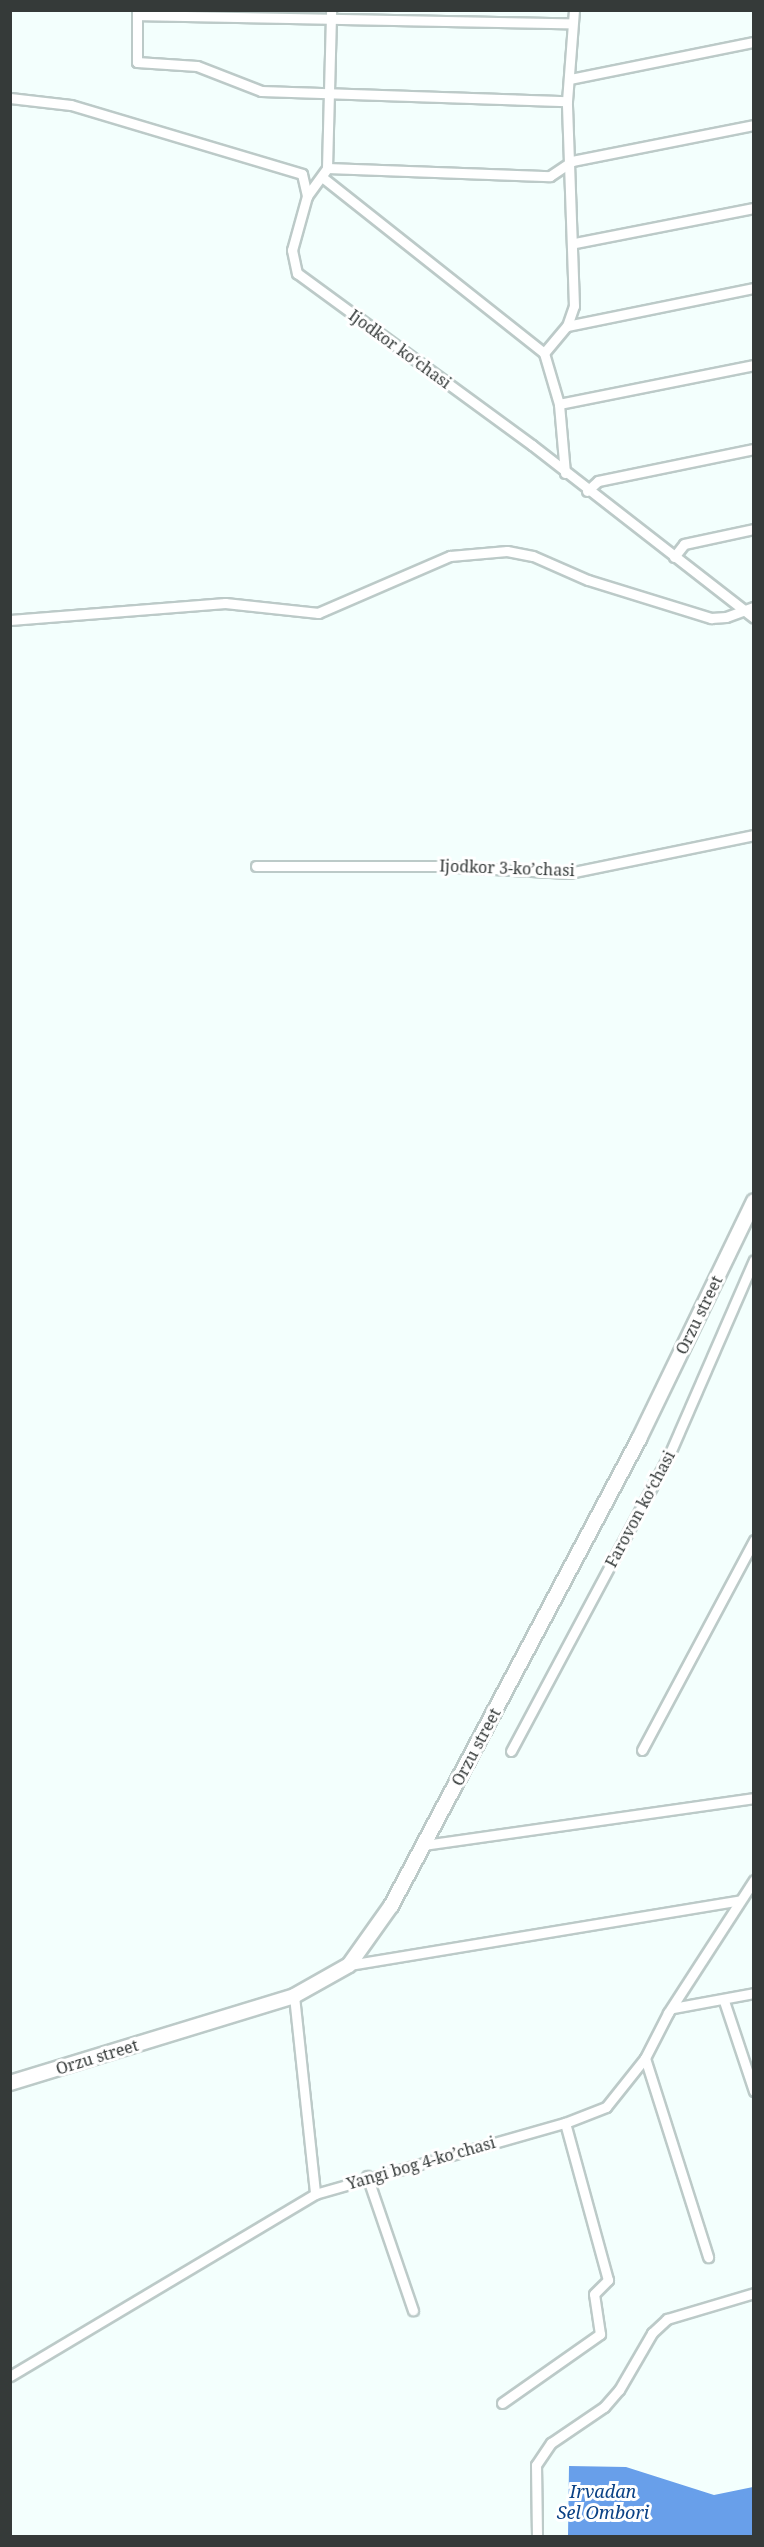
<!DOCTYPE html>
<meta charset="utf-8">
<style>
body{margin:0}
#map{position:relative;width:764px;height:2547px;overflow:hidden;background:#f3fffd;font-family:"Noto Serif",serif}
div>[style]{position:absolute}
.water>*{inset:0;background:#689fea}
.roads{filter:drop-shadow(2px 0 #bccac8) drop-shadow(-2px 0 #bccac8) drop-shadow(0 2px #bccac8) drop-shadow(0 -2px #bccac8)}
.street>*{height:9px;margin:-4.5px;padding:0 4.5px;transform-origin:4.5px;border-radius:4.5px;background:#fff}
.secondary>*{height:14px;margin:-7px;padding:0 7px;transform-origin:7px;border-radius:7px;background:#fff}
span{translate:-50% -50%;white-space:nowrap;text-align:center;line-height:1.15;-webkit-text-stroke:6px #fff;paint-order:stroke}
.street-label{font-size:16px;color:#353a39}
.water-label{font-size:18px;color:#0b4285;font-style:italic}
.frame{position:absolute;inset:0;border:12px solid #353a39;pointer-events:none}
</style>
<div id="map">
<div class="water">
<i style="clip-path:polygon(569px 2466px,626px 2467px,714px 2495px,753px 2487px,753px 2536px,568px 2536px)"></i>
</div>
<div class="roads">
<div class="street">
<i style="left:137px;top:10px;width:52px;rotate:90deg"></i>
<i style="left:137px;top:62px;width:60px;rotate:3.8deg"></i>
<i style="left:197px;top:66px;width:69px;rotate:21.3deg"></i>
<i style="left:261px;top:91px;width:306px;rotate:1.9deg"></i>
<i style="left:137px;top:15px;width:435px;rotate:1.1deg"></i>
<i style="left:570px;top:79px;width:188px;rotate:-11.4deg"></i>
<i style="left:10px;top:98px;width:61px;rotate:6.5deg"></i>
<i style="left:71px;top:105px;width:241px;rotate:16.6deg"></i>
<i style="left:302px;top:174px;width:23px;rotate:77deg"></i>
<i style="left:307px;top:196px;width:56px;rotate:105.5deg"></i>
<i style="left:292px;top:250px;width:24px;rotate:78deg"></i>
<i style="left:297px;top:273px;width:291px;rotate:36.2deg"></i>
<i style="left:532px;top:445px;width:281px;rotate:37.9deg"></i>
<i style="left:327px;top:168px;width:158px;rotate:-88.5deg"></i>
<i style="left:322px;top:177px;width:283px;rotate:38.4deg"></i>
<i style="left:307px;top:196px;width:34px;rotate:-54deg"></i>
<i style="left:327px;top:168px;width:223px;rotate:2.1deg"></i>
<i style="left:550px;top:176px;width:27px;rotate:-34deg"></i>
<i style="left:572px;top:161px;width:186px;rotate:-11.2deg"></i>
<i style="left:575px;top:243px;width:182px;rotate:-11.1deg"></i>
<i style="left:567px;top:326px;width:191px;rotate:-11.5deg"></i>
<i style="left:559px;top:404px;width:199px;rotate:-11.3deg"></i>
<i style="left:565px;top:473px;width:69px;rotate:-95deg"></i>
<i style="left:559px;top:404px;width:53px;rotate:-106.4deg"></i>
<i style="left:544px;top:353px;width:35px;rotate:-50deg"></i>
<i style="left:567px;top:326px;width:21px;rotate:-71deg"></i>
<i style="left:574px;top:306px;width:205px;rotate:-92deg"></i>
<i style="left:567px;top:101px;width:91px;rotate:-85.6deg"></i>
<i style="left:587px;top:491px;width:15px;rotate:-42deg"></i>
<i style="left:598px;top:481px;width:159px;rotate:-11.6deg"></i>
<i style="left:674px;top:557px;width:16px;rotate:-52deg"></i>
<i style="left:684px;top:544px;width:72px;rotate:-12.1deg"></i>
<i style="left:10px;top:620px;width:216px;rotate:-4.5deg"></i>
<i style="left:225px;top:603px;width:94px;rotate:6.1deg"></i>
<i style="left:318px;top:613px;width:144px;rotate:-23.4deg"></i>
<i style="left:450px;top:556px;width:57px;rotate:-5deg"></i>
<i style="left:507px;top:551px;width:26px;rotate:11deg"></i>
<i style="left:533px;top:556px;width:60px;rotate:23.6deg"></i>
<i style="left:588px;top:580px;width:129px;rotate:17.2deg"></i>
<i style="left:711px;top:618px;width:15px;rotate:-4deg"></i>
<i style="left:726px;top:617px;width:30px;rotate:-20deg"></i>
<i style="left:256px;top:866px;width:181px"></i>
<i style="left:437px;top:866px;width:132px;rotate:3deg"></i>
<i style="left:569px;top:873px;width:189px;rotate:-11.6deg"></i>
<i style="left:642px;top:1750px;width:238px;rotate:-61.9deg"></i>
<i style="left:511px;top:1751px;width:338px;rotate:-61.9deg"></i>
<i style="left:670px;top:1453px;width:210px;rotate:-66.5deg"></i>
<i style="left:424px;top:1845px;width:333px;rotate:-8.1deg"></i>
<i style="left:349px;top:1965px;width:396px;rotate:-9.4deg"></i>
<i style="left:294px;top:1996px;width:199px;rotate:83.9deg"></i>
<i style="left:724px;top:2001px;width:95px;rotate:71.6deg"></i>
<i style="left:673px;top:2008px;width:82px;rotate:-10.5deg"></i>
<i style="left:645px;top:2058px;width:209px;rotate:72.4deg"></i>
<i style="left:367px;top:2176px;width:142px;rotate:71.1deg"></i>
<i style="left:10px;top:2376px;width:355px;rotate:-30.8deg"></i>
<i style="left:315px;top:2194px;width:260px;rotate:-15.9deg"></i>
<i style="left:565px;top:2123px;width:44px;rotate:-21.3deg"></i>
<i style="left:606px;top:2107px;width:63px;rotate:-51.5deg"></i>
<i style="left:645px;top:2058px;width:51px;rotate:-62.9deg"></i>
<i style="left:668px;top:2013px;width:158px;rotate:-57.1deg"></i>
<i style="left:502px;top:2403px;width:120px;rotate:-35.1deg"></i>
<i style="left:600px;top:2334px;width:40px;rotate:-98.5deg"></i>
<i style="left:594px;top:2294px;width:20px;rotate:-45deg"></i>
<i style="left:608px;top:2280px;width:163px;rotate:-105.3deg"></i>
<i style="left:537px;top:2536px;width:71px;rotate:-90.8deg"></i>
<i style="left:536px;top:2465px;width:27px;rotate:-56deg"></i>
<i style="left:551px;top:2443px;width:64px;rotate:-34.2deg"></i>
<i style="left:604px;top:2407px;width:23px;rotate:-49deg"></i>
<i style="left:619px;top:2390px;width:66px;rotate:-59.9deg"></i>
<i style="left:652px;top:2333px;width:21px;rotate:-43deg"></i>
<i style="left:667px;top:2319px;width:91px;rotate:-16.6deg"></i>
</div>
<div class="secondary">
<i style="left:10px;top:2083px;width:297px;rotate:-17deg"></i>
<i style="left:294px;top:1996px;width:63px;rotate:-29.4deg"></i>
<i style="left:349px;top:1965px;width:72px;rotate:-54.6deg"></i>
<i style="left:391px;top:1906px;width:529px;rotate:-62.03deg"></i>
<i style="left:639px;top:1439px;width:264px;rotate:-64.2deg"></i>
</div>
</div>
<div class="street-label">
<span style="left:400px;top:349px;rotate:36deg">Ijodkor koʻchasi</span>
<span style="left:507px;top:868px;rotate:2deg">Ijodkor 3-koʼchasi</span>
<span style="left:699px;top:1315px;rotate:-64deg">Orzu street</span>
<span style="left:640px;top:1509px;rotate:-62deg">Farovon koʻchasi</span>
<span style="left:476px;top:1747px;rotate:-62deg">Orzu street</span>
<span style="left:97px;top:2057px;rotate:-17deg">Orzu street</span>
<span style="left:421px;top:2163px;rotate:-16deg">Yangi bog 4-koʼchasi</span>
</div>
<div class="water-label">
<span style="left:603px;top:2502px">Irvadan<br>Sel Ombori</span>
</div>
<div class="frame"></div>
</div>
